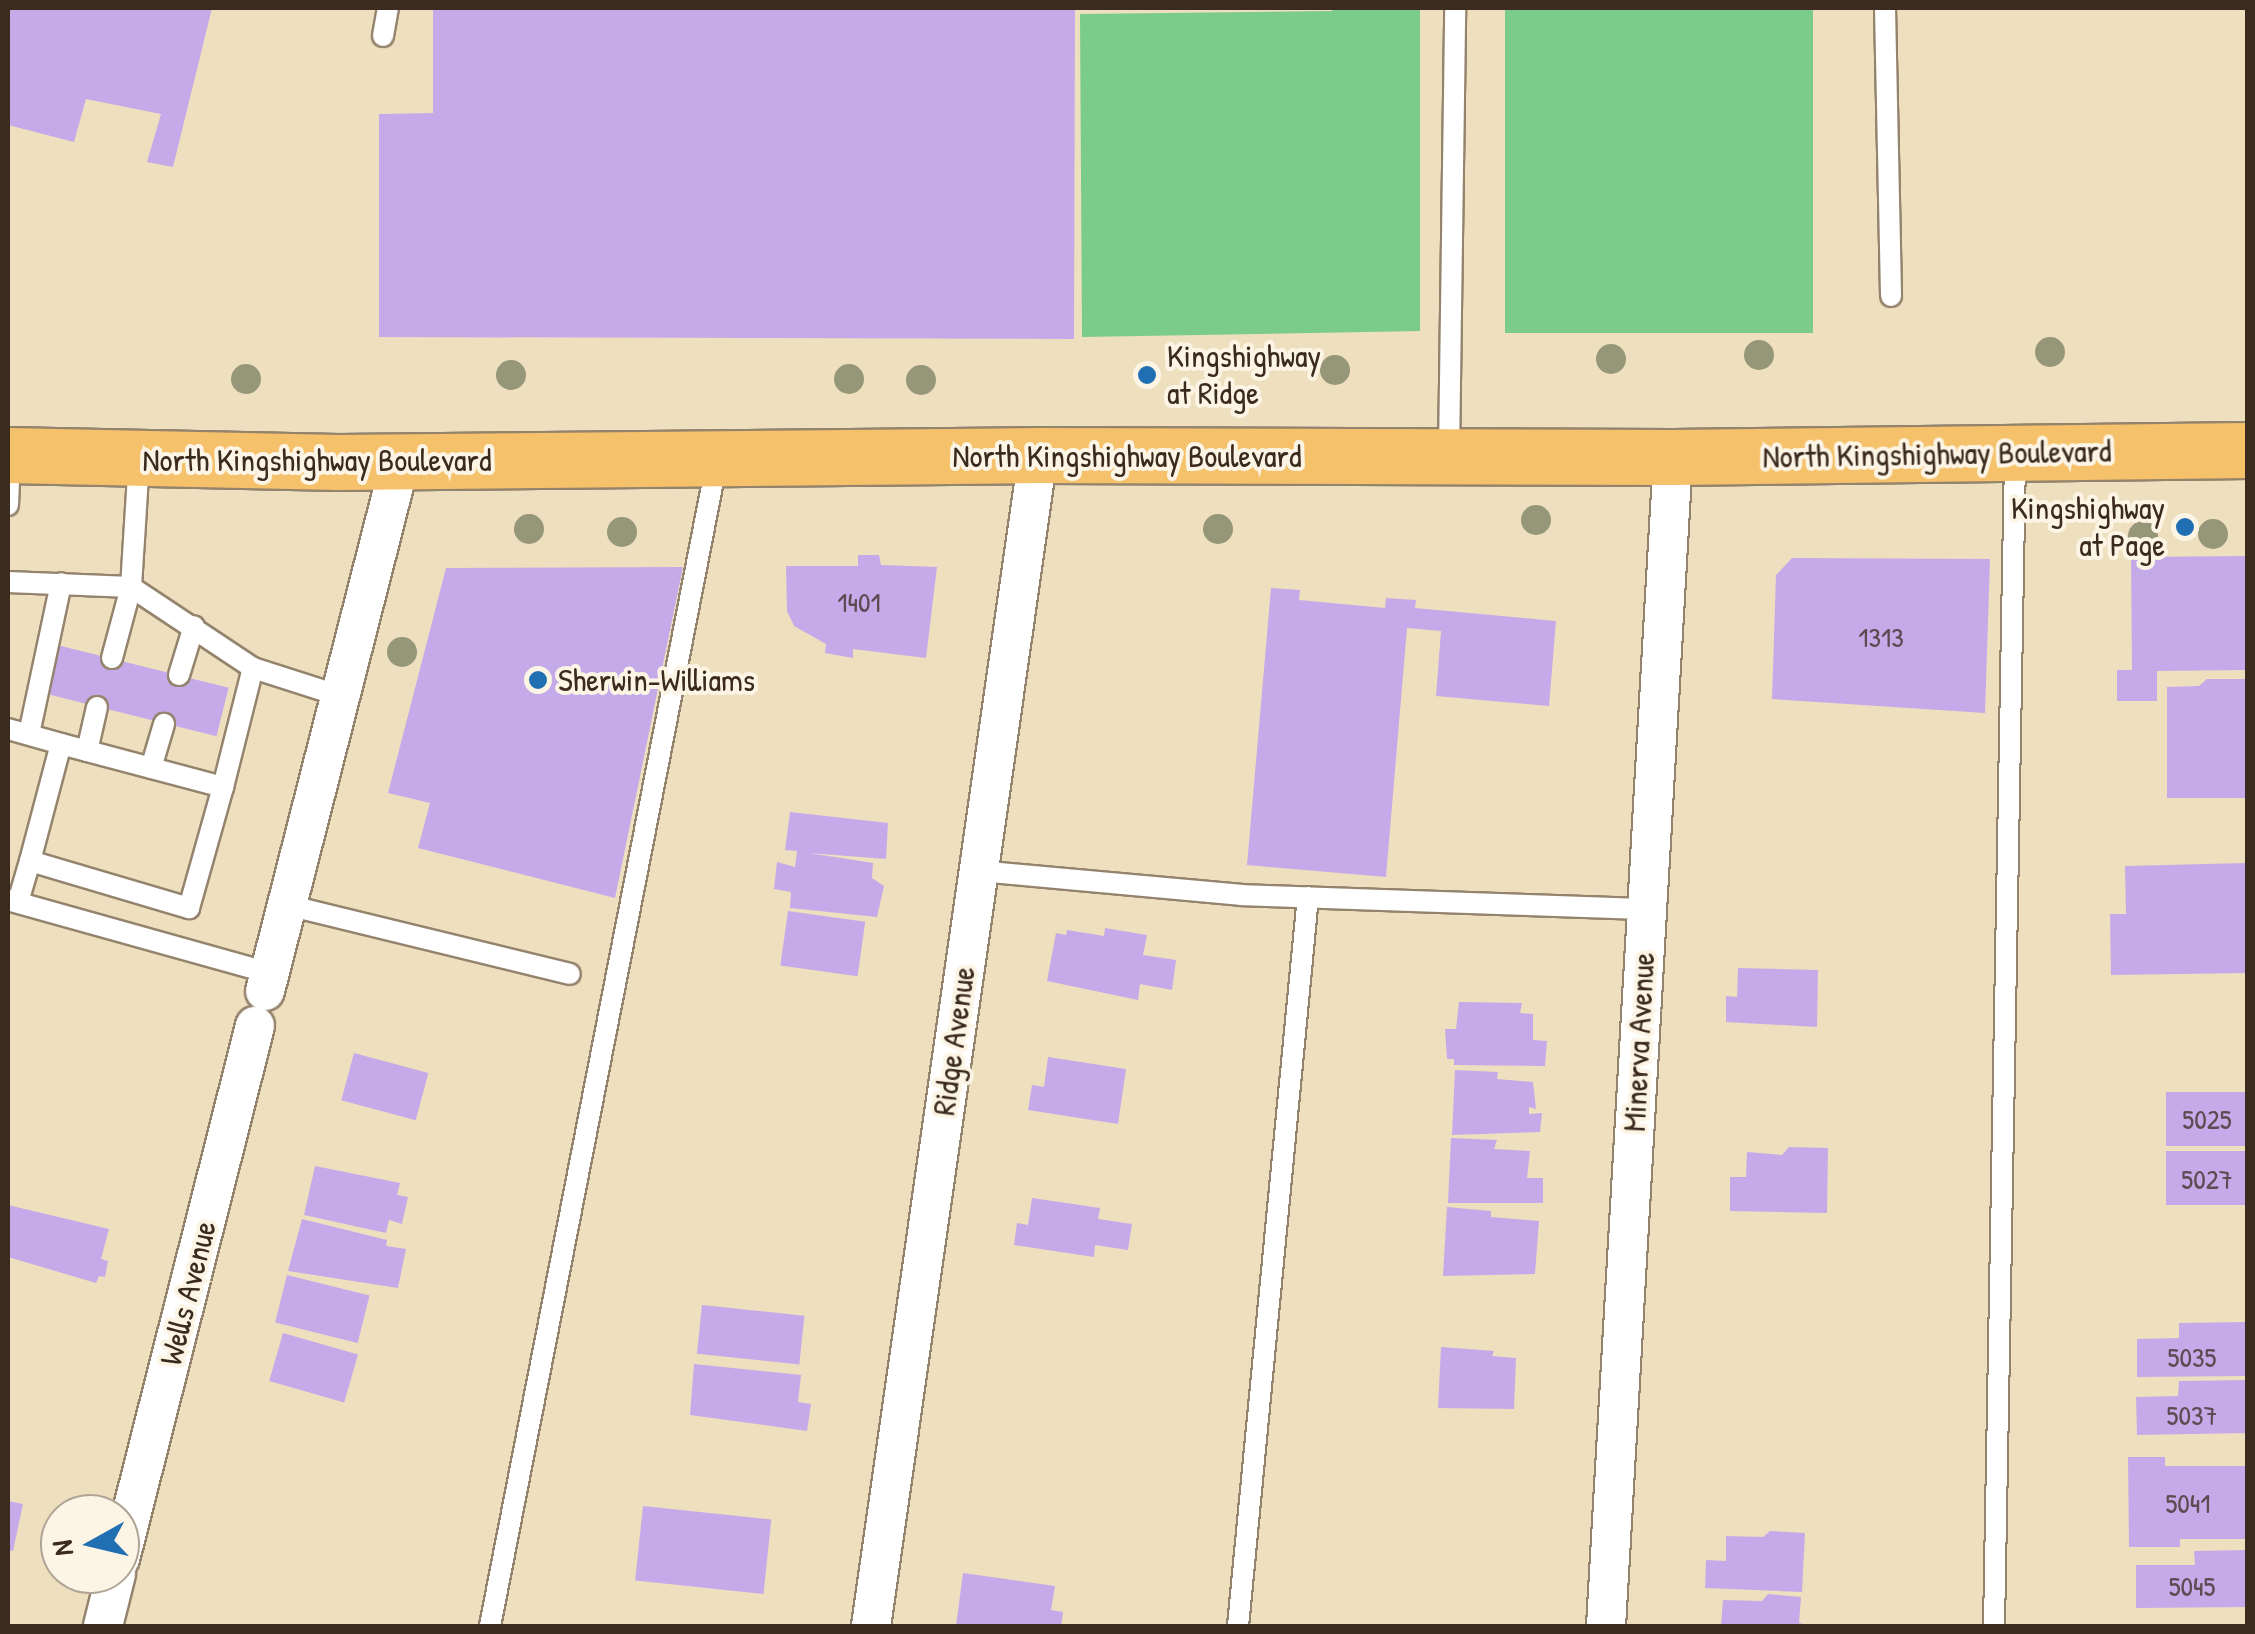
<!DOCTYPE html>
<style>
body{margin:0}
#map{position:relative;width:2255px;height:1634px;overflow:hidden;background:#eedfbe;font-family:"Patrick Hand",sans-serif}
div>[style]{position:absolute}
.green>*{inset:0;background:#7bcb8b;transform-origin:0 0}
.building>*{inset:0;background:#c5aaea;transform-origin:0 0}
.roads{filter:drop-shadow(2px 0 #94846e) drop-shadow(-2px 0 #94846e) drop-shadow(0 2px #94846e) drop-shadow(0 -2px #94846e)}
.lane>*{height:20px;margin:-10px;padding:0 10px;transform-origin:10px;border-radius:10px;background:#fff}
.street>*{height:38px;margin:-19px;padding:0 19px;transform-origin:19px;border-radius:19px;background:#fff}
.primary>*{height:55px;margin:-27.5px;padding:0 27.5px;transform-origin:27.5px;border-radius:27.5px;background:#f6c16b}
.trees>*{width:30px;height:30px;margin:-15px;border-radius:50%;background:#969678}
.dots>*{width:28px;height:28px;translate:-50% -50%;box-sizing:border-box;border:5px solid #fcf5e5;border-radius:50%}
span{translate:-50% -50%;white-space:nowrap;text-align:center;line-height:1.15;-webkit-text-stroke:8px #fcf5e5;paint-order:stroke}
.number-label{font-size:28px;color:#5e4a51}
.number-label span{-webkit-text-stroke-width:0}
.poi-label{font-size:32px;color:#3b2a1e}
.left{translate:0 -50%;text-align:left}
.right{translate:-100% -50%;text-align:right}
.street-label{font-size:32px;color:#3b2a1e}
.frame{position:absolute;inset:0;border:10px solid #3b2a1e;pointer-events:none}
.north{position:absolute;left:40px;top:1494px;width:100px;height:100px;box-sizing:border-box;background:#fcf5e5;border:2px solid #afa495;border-radius:50%;rotate:262deg;font-size:28px;font-weight:700;line-height:40px;text-align:center;color:#3b2a1e}
.north::after{content:'';display:block;margin:auto;width:35px;height:45px;background:#1f6fb2;clip-path:polygon(50% 0,100% 100%,50% 72%,0 100%)}
</style>
<div id="map">
<div class="green">
<i style="clip-path:polygon(1333px 8px,1420px 8px,1420px 331px,1082px 337px,1080px 14px,1332px 11px)"></i>
<i style="left:1505px;top:8px;width:308px;height:325px"></i>
</div>
<div class="building">
<i style="clip-path:polygon(8px 8px,212px 8px,173px 167px,147px 162px,161px 114px,86px 99px,74px 142px,8px 125px)"></i>
<i style="clip-path:polygon(433px 8px,1075px 8px,1074px 339px,379px 337px,379px 114px,433px 113px)"></i>
<i style="clip-path:polygon(858px 555px,879px 555px,881px 565px,937px 567px,926px 658px,853px 649px,853px 658px,825px 653px,826px 644px,794px 626px,787px 611px,786px 566px,858px 566px)"></i>
<i style="clip-path:polygon(2248px 556px,2248px 670px,2157px 671px,2157px 701px,2117px 701px,2117px 670px,2132px 670px,2131px 557px)"></i>
<i style="clip-path:polygon(1792px 558px,1990px 559px,1985px 713px,1772px 699px,1776px 575px)"></i>
<i style="clip-path:polygon(683px 567px,615px 898px,418px 848px,430px 803px,388px 793px,446px 568px)"></i>
<i style="clip-path:polygon(1271px 588px,1300px 590px,1299px 600px,1385px 608px,1386px 598px,1416px 600px,1415px 608px,1556px 621px,1549px 706px,1436px 696px,1441px 631px,1407px 628px,1386px 877px,1247px 865px)"></i>
<i style="left:53px;top:644px;width:181px;height:50px;rotate:14deg"></i>
<i style="clip-path:polygon(2207px 679px,2248px 679px,2248px 798px,2167px 798px,2167px 687px,2199px 686px)"></i>
<i style="clip-path:polygon(790px 812px,888px 823px,886px 859px,809px 853px,873px 863px,872px 878px,884px 886px,877px 917px,790px 908px,791px 892px,774px 889px,777px 862px,795px 867px,797px 851px,785px 850px)"></i>
<i style="clip-path:polygon(2246px 863px,2248px 973px,2111px 975px,2110px 914px,2126px 914px,2125px 866px)"></i>
<i style="left:788px;top:911px;width:78px;height:55px;rotate:8deg"></i>
<i style="clip-path:polygon(1105px 928px,1147px 935px,1143px 955px,1176px 960px,1172px 990px,1140px 984px,1138px 1000px,1047px 981px,1056px 933px,1066px 935px,1067px 930px,1104px 936px)"></i>
<i style="clip-path:polygon(1738px 968px,1818px 970px,1817px 1027px,1726px 1022px,1726px 996px,1737px 997px)"></i>
<i style="clip-path:polygon(1459px 1002px,1522px 1003px,1520px 1013px,1533px 1014px,1533px 1040px,1547px 1041px,1545px 1066px,1454px 1065px,1454px 1059px,1447px 1059px,1445px 1029px,1456px 1029px)"></i>
<i style="left:354px;top:1053px;width:77px;height:49px;rotate:15deg"></i>
<i style="clip-path:polygon(1048px 1057px,1126px 1069px,1118px 1124px,1028px 1110px,1032px 1085px,1044px 1087px)"></i>
<i style="clip-path:polygon(1455px 1070px,1498px 1072px,1497px 1079px,1533px 1082px,1536px 1109px,1529px 1107px,1529px 1114px,1542px 1113px,1540px 1132px,1452px 1135px)"></i>
<i style="left:2248px;top:1092px;width:54px;height:82px;rotate:90deg"></i>
<i style="clip-path:polygon(1451px 1138px,1497px 1140px,1494px 1149px,1530px 1151px,1527px 1178px,1543px 1178px,1543px 1203px,1448px 1203px)"></i>
<i style="clip-path:polygon(1789px 1147px,1828px 1148px,1827px 1213px,1730px 1211px,1730px 1177px,1746px 1177px,1747px 1152px,1782px 1155px)"></i>
<i style="left:2248px;top:1151px;width:54px;height:82px;rotate:90deg"></i>
<i style="clip-path:polygon(315px 1166px,400px 1183px,397px 1195px,408px 1197px,402px 1224px,389px 1220px,386px 1233px,304px 1215px)"></i>
<i style="clip-path:polygon(1032px 1198px,1100px 1208px,1098px 1219px,1132px 1224px,1128px 1250px,1095px 1245px,1094px 1257px,1014px 1245px,1017px 1223px,1028px 1225px)"></i>
<i style="clip-path:polygon(8px 1205px,109px 1229px,101px 1259px,108px 1261px,105px 1277px,99px 1276px,96px 1283px,8px 1257px)"></i>
<i style="clip-path:polygon(1447px 1207px,1491px 1211px,1491px 1217px,1539px 1221px,1535px 1274px,1443px 1276px)"></i>
<i style="clip-path:polygon(302px 1219px,387px 1240px,386px 1246px,406px 1249px,398px 1288px,288px 1271px)"></i>
<i style="left:287px;top:1275px;width:85px;height:49px;rotate:14deg"></i>
<i style="left:702px;top:1305px;width:103px;height:49px;rotate:6deg"></i>
<i style="clip-path:polygon(2248px 1322px,2248px 1376px,2137px 1377px,2137px 1339px,2179px 1338px,2179px 1323px)"></i>
<i style="left:283px;top:1333px;width:78px;height:50px;rotate:16deg"></i>
<i style="clip-path:polygon(1441px 1347px,1494px 1351px,1492px 1356px,1516px 1358px,1514px 1409px,1438px 1408px)"></i>
<i style="clip-path:polygon(694px 1364px,801px 1375px,798px 1402px,811px 1404px,807px 1431px,690px 1415px)"></i>
<i style="clip-path:polygon(2248px 1380px,2248px 1433px,2137px 1435px,2136px 1397px,2178px 1396px,2179px 1381px)"></i>
<i style="clip-path:polygon(2128px 1457px,2165px 1457px,2165px 1466px,2247px 1466px,2247px 1539px,2180px 1539px,2180px 1547px,2129px 1547px)"></i>
<i style="clip-path:polygon(8px 1501px,23px 1504px,13px 1551px,8px 1550px)"></i>
<i style="left:643px;top:1506px;width:129px;height:75px;rotate:6deg"></i>
<i style="clip-path:polygon(1770px 1531px,1805px 1533px,1802px 1592px,1705px 1588px,1706px 1560px,1726px 1561px,1726px 1536px,1763px 1537px)"></i>
<i style="clip-path:polygon(2248px 1550px,2248px 1607px,2136px 1608px,2136px 1565px,2195px 1565px,2194px 1551px)"></i>
<i style="clip-path:polygon(963px 1573px,1055px 1586px,1051px 1610px,1063px 1612px,1061px 1626px,956px 1626px)"></i>
<i style="clip-path:polygon(1768px 1594px,1801px 1597px,1799px 1623px,1812px 1626px,1721px 1626px,1723px 1600px,1762px 1601px)"></i>
</div>
<div class="roads">
<div class="lane">
<i style="left:1885px;top:8px;width:288px;rotate:88.8deg"></i>
<i style="left:383px;top:36px;width:28px;rotate:-80deg"></i>
<i style="left:1449px;top:454px;width:446px;rotate:-89.2deg"></i>
<i style="left:8px;top:505px;width:48px;rotate:-87.6deg"></i>
<i style="left:8px;top:582px;width:123px;rotate:2.3deg"></i>
<i style="left:131px;top:587px;width:146px;rotate:33.6deg"></i>
<i style="left:112px;top:658px;width:73px;rotate:-75deg"></i>
<i style="left:131px;top:587px;width:127px;rotate:-86.4deg"></i>
<i style="left:179px;top:675px;width:51px;rotate:-73deg"></i>
<i style="left:8px;top:729px;width:55px;rotate:15.8deg"></i>
<i style="left:29px;top:734px;width:154px;rotate:-78deg"></i>
<i style="left:87px;top:751px;width:45px;rotate:-77.2deg"></i>
<i style="left:151px;top:768px;width:46px;rotate:-73.5deg"></i>
<i style="left:30px;top:861px;width:121px;rotate:-75.2deg"></i>
<i style="left:61px;top:744px;width:168px;rotate:14.9deg"></i>
<i style="left:223px;top:787px;width:123px;rotate:-75.9deg"></i>
<i style="left:253px;top:668px;width:91px;rotate:17.8deg"></i>
<i style="left:979px;top:871px;width:263px;rotate:5.2deg"></i>
<i style="left:1241px;top:895px;width:406px;rotate:2deg"></i>
<i style="left:8px;top:900px;width:272px;rotate:15.6deg"></i>
<i style="left:18px;top:902px;width:43px;rotate:-73.7deg"></i>
<i style="left:30px;top:861px;width:166px;rotate:16.5deg"></i>
<i style="left:189px;top:908px;width:126px;rotate:-74.3deg"></i>
<i style="left:287px;top:905px;width:291px;rotate:13.7deg"></i>
<i style="left:490px;top:1626px;width:1188px;rotate:-78.98deg"></i>
<i style="left:1238px;top:1626px;width:732px;rotate:-84.52deg"></i>
<i style="left:1994px;top:1626px;width:1172px;rotate:-88.97deg"></i>
</div>
<div class="street">
<i style="left:265px;top:991px;width:546px;rotate:-75.68deg"></i>
<i style="left:120px;top:1559px;width:550px;rotate:-75.79deg"></i>
<i style="left:103px;top:1626px;width:54px;rotate:-76deg"></i>
<i style="left:871px;top:1626px;width:1183px;rotate:-81.88deg"></i>
<i style="left:1606px;top:1626px;width:1171px;rotate:-86.72deg"></i>
</div>
<div class="primary">
<i style="left:8px;top:455px;width:330px;rotate:1.2deg"></i>
<i style="left:338px;top:462px;width:700px;rotate:-0.57deg"></i>
<i style="left:1038px;top:455px;width:635px;rotate:0.18deg"></i>
<i style="left:1673px;top:457px;width:575px;rotate:-0.7deg"></i>
</div>
</div>
<div class="trees">
<i style="left:2050px;top:352px"></i>
<i style="left:1759px;top:355px"></i>
<i style="left:1611px;top:359px"></i>
<i style="left:1335px;top:370px"></i>
<i style="left:511px;top:375px"></i>
<i style="left:246px;top:379px"></i>
<i style="left:849px;top:379px"></i>
<i style="left:921px;top:380px"></i>
<i style="left:1536px;top:520px"></i>
<i style="left:529px;top:529px"></i>
<i style="left:1218px;top:529px"></i>
<i style="left:622px;top:532px"></i>
<i style="left:2213px;top:534px"></i>
<i style="left:2143px;top:536px"></i>
<i style="left:402px;top:652px"></i>
</div>
<div class="dots">
<i style="left:1147px;top:375px;background:#1f6fb2"></i>
<i style="left:2185px;top:527px;background:#1f6fb2"></i>
<i style="left:538px;top:680px;background:#1f6fb2"></i>
</div>
<div class="number-label">
<span style="left:859px;top:602px">1401</span>
<span style="left:1881px;top:637px">1313</span>
<span style="left:2207px;top:1119px">5025</span>
<span style="left:2207px;top:1179px">5027</span>
<span style="left:2192px;top:1357px">5035</span>
<span style="left:2192px;top:1415px">5037</span>
<span style="left:2188px;top:1503px">5041</span>
<span style="left:2192px;top:1586px">5045</span>
</div>
<div class="poi-label">
<span class="left" style="left:1167px;top:375px">Kingshighway<br>at Ridge</span>
<span class="right" style="left:2165px;top:527px">Kingshighway<br>at Page</span>
<span class="left" style="left:558px;top:680px">Sherwin-Williams</span>
</div>
<div class="street-label">
<span style="left:1937px;top:454px;rotate:-1deg">North Kingshighway Boulevard</span>
<span style="left:1127px;top:456px">North Kingshighway Boulevard</span>
<span style="left:317px;top:460px">North Kingshighway Boulevard</span>
<span style="left:954px;top:1041px;rotate:-82deg">Ridge Avenue</span>
<span style="left:1639px;top:1042px;rotate:-87deg">Minerva Avenue</span>
<span style="left:188px;top:1293px;rotate:-76deg">Wells Avenue</span>
</div>
<div class="frame"></div>
<div class="north">N</div>
</div>
